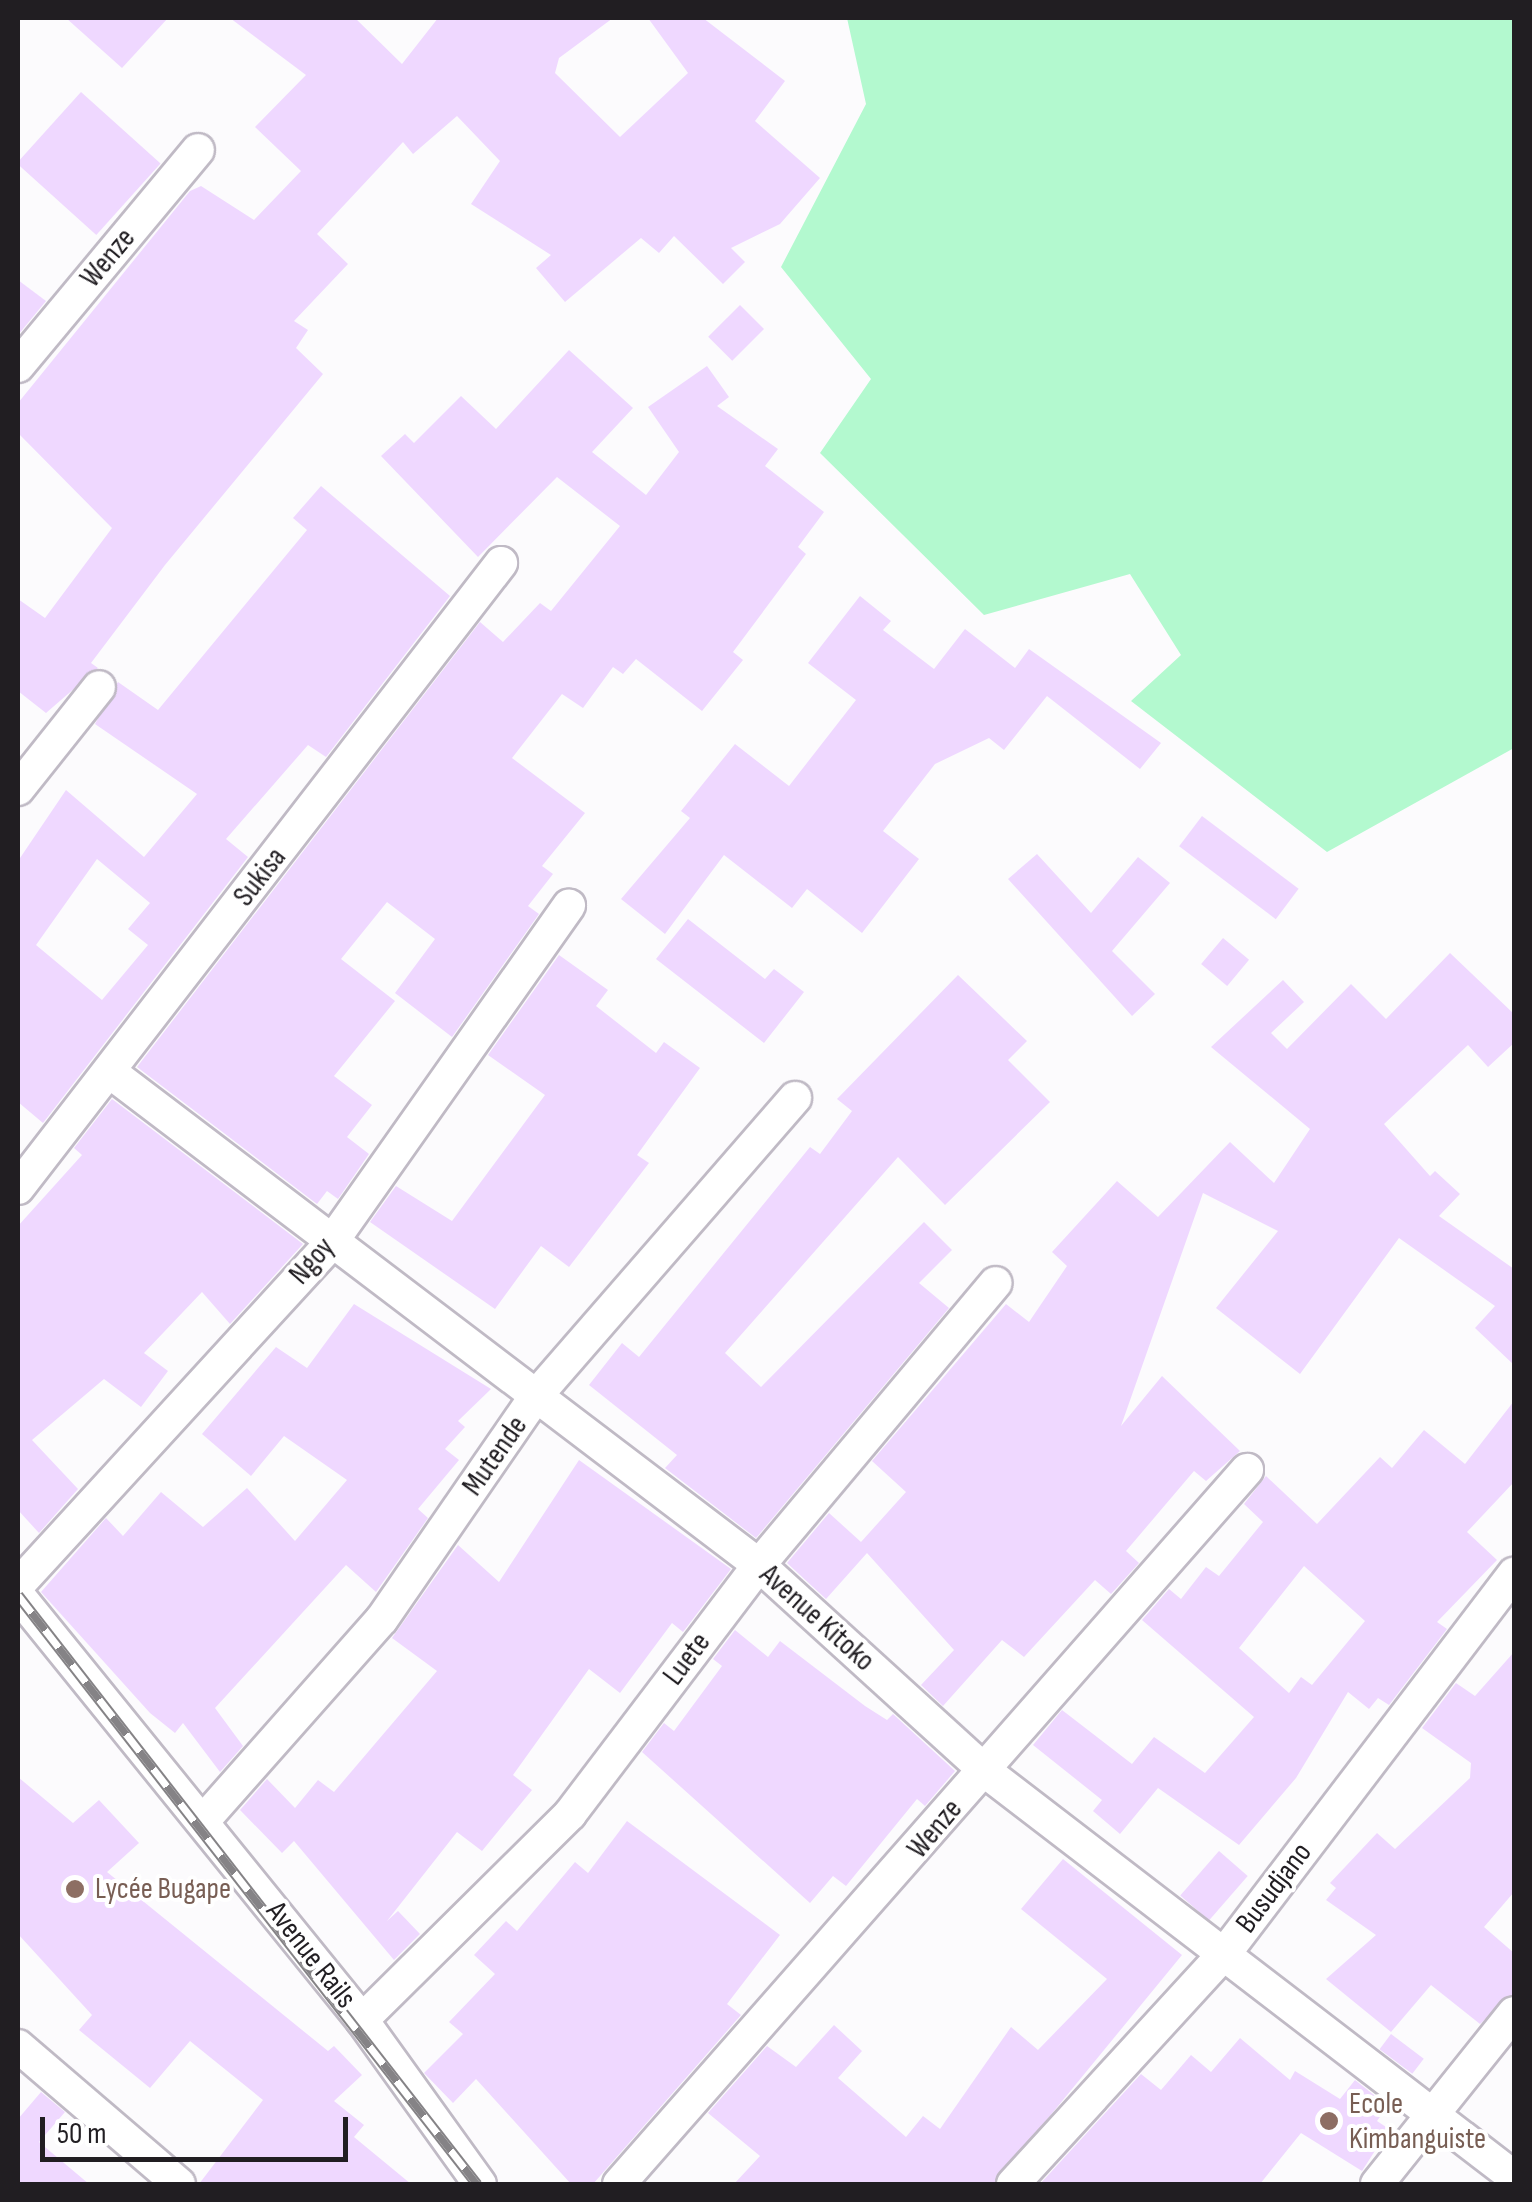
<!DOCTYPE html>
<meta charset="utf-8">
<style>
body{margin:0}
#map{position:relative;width:1532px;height:2202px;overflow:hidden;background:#fcfbfd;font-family:"Sofia Sans Condensed",sans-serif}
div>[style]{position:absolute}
.green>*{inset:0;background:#b3f9cf}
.building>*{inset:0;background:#efd8ff;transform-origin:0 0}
.roads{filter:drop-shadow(2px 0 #c0bac5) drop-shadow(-2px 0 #c0bac5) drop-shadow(0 2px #c0bac5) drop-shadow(0 -2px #c0bac5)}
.minor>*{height:32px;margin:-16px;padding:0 16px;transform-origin:16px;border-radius:16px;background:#fff}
.rail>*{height:11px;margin-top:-5.5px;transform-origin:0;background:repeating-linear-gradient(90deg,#fff 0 22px,#858386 0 44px);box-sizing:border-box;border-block:2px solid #858386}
.dots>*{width:28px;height:28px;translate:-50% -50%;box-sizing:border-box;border:5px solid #fff;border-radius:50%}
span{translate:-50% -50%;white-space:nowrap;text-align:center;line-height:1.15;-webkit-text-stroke:8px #fff;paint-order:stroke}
.street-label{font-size:30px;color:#211e22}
.education-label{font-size:30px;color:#785e54}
.left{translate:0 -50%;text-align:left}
.frame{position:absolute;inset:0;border:20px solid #211e22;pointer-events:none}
.scale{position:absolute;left:40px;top:2117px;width:308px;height:45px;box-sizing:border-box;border:5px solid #211e22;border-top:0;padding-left:12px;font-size:30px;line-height:35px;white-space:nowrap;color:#211e22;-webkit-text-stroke:8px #fff;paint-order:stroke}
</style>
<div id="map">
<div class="green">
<i style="clip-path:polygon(847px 18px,1514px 18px,1514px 748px,1327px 852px,1131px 701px,1181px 655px,1130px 574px,984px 615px,820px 453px,871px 379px,781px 267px,866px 104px)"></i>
</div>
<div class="building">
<i style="clip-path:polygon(66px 18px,168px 18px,122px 68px)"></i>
<i style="clip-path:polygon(230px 18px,355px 18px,402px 64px,438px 18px,613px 18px,559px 58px,555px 73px,620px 137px,688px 73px,648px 18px,703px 18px,785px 81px,755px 121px,820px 178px,780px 224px,731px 248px,745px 262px,723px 284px,674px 236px,659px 253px,641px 238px,565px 302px,536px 268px,551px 255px,471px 204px,500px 161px,457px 116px,413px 154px,403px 142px,317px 234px,348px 264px,294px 321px,308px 330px,296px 348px,323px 374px,165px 565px,91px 663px,98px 668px,46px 713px,18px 691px,18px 599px,45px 618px,112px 528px,18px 433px,18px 403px,190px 191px,201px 186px,254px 220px,301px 171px,255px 127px,306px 75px)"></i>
<i style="left:81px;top:92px;width:107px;height:96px;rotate:42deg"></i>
<i style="clip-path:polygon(18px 280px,46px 301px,18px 335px)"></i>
<i style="left:740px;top:305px;width:34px;height:45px;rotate:45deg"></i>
<i style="clip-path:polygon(569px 350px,633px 408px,592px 452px,646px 495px,679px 452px,648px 407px,707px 366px,729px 397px,717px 406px,778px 449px,765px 466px,824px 512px,798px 547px,806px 554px,733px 652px,743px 660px,702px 711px,636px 659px,623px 674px,613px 667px,583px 708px,562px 694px,512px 758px,585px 813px,542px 866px,553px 874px,528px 906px,539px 914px,452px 1037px,395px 993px,435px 939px,387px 902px,341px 959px,395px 1001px,334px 1076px,372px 1105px,347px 1137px,369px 1154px,338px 1199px,327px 1191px,317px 1204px,137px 1067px,480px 622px,503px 642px,540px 603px,551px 611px,620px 526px,557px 477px,478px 557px,381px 456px,405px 434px,414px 443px,461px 396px,496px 429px)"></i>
<i style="clip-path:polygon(evenodd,321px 486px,450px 596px,326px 757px,308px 745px,226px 839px,248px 857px,43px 1123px,18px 1102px,18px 861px,66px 790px,144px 857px,197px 794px,95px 724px,118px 682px,158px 710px,307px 530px,293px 518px,321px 486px,97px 859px,150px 903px,128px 929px,148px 945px,102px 1000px,36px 945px,97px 859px)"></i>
<i style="clip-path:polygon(860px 596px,891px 621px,883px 630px,934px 669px,965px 629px,1015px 668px,1029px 649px,1161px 743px,1140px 769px,1047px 696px,1004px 750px,989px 738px,935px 764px,883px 831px,919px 859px,862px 933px,807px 889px,792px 908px,724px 855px,665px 934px,621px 899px,690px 818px,681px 811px,735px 744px,789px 786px,856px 700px,808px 663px)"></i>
<i style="left:1202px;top:816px;width:121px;height:38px;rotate:37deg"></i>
<i style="clip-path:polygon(1037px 854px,1091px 913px,1138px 857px,1170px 883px,1112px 951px,1155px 994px,1132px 1016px,1008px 879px)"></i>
<i style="clip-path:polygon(688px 919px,765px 979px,774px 969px,804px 992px,764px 1043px,656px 959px)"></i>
<i style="left:1223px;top:938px;width:34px;height:34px;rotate:40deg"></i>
<i style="clip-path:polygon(1450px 953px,1514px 1014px,1514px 1043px,1488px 1067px,1468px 1045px,1384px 1124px,1430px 1176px,1435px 1171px,1460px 1194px,1439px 1216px,1514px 1269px,1514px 1365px,1475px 1328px,1495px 1306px,1399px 1238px,1300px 1374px,1216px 1308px,1278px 1231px,1203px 1193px,1121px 1426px,1162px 1376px,1240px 1451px,1206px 1481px,1194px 1471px,1126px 1551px,1139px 1563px,1111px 1594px,1095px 1580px,1024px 1657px,1002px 1640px,943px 1706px,921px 1685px,954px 1650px,867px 1553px,826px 1599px,787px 1563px,829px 1513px,861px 1542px,906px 1492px,872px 1461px,1006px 1304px,1029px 1322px,1067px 1266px,1052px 1252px,1117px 1181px,1158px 1217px,1230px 1142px,1274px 1183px,1310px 1129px,1211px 1047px,1283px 980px,1304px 1002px,1271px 1033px,1287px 1049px,1351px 984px,1386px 1019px)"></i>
<i style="clip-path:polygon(559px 955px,608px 990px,596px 1006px,656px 1053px,664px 1042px,700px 1068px,637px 1155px,649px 1163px,569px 1267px,541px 1246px,495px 1309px,370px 1222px,396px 1186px,452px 1221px,545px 1095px,488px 1055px)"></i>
<i style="clip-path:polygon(958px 975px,1027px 1041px,1008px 1060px,1050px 1102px,945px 1205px,898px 1157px,725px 1353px,761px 1387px,924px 1222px,952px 1250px,919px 1283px,949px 1308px,756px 1538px,665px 1468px,677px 1455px,589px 1385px,622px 1343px,639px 1357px,810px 1147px,820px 1154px,852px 1111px,837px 1099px)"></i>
<i style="clip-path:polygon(112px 1099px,303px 1244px,230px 1324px,202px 1292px,144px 1353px,168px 1371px,141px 1407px,104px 1379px,32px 1440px,78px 1489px,39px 1533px,18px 1510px,18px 1226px,82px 1155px,74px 1148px)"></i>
<i style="clip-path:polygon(354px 1304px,491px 1389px,458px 1421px,465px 1427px,445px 1449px,459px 1460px,418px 1509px,428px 1518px,376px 1592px,346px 1565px,215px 1708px,243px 1746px,220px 1772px,183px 1723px,175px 1733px,150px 1713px,41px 1592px,106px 1518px,123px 1536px,161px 1492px,203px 1527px,247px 1488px,295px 1541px,347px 1480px,284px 1436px,251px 1476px,202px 1434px,276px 1347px,307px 1368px)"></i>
<i style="clip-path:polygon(evenodd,1514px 1401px,1514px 1482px,1467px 1532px,1497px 1560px,1437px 1622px,1447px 1629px,1389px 1705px,1378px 1698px,1369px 1709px,1348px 1692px,1296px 1778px,1239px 1845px,1158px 1788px,1120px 1834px,1093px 1811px,1102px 1800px,1033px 1745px,1062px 1710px,1132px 1764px,1154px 1737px,1205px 1773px,1254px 1717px,1142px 1620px,1169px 1589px,1181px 1599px,1206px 1567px,1219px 1576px,1263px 1522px,1244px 1504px,1266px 1476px,1317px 1524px,1380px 1457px,1392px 1468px,1424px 1430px,1465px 1464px,1514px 1401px,1304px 1566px,1365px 1621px,1312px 1685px,1301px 1677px,1289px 1693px,1239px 1648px,1304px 1566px)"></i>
<i style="clip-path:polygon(579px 1460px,731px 1569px,683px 1632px,672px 1623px,620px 1693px,589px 1669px,513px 1775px,532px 1790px,482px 1851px,457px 1832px,387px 1921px,398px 1911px,420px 1934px,394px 1960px,294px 1841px,282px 1853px,240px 1810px,267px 1779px,295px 1808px,318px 1780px,334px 1792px,437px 1671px,392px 1638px,458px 1545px,499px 1582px)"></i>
<i style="clip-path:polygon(735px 1630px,768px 1657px,780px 1641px,865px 1706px,887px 1720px,893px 1714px,955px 1771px,925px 1806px,917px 1799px,846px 1886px,833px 1876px,810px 1903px,642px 1752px,664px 1723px,674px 1731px,722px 1666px,713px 1659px)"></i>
<i style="clip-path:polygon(1514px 1652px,1514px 1892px,1484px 1927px,1514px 1953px,1514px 1993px,1480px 2024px,1431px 1985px,1391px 2032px,1326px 1979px,1376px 1935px,1326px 1900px,1336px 1888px,1330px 1883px,1377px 1833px,1395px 1849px,1470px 1778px,1471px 1763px,1422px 1728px,1456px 1683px,1475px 1696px)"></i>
<i style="clip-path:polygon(18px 1777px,73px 1823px,99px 1800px,139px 1843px,107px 1872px,328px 2051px,334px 2046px,362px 2075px,334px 2101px,364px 2125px,354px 2137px,411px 2184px,199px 2184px,263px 2100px,190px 2041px,150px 2088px,79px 2030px,92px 2015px,18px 1934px)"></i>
<i style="clip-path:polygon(627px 1821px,780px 1935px,727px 2004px,741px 2015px,593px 2184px,571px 2184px,476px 2079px,453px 2103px,424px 2073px,463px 2034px,449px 2022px,495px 1974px,474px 1955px,506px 1921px,517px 1931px,575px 1862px,588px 1873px)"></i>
<i style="left:1219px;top:1851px;width:38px;height:59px;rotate:41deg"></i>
<i style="clip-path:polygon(1063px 1859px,1182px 1955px,994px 2184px,734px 2184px,760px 2156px,708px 2113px,767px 2046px,796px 2067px,834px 2025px,862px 2051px,838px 2078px,906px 2137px,923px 2116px,940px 2129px,1011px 2027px,1038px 2050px,1107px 1979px,1021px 1909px)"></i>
<i style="left:1391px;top:2034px;width:41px;height:19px;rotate:37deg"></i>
<i style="clip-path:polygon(1240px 2038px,1290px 2080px,1295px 2071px,1340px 2099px,1355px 2080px,1388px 2106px,1377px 2121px,1389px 2129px,1362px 2171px,1301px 2133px,1260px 2184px,1040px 2184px,1141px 2074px,1161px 2090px,1191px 2055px,1211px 2072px)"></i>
<i style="clip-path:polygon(41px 2092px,65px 2112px,39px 2142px,89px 2184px,18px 2184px,18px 2119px)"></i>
</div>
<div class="roads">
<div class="minor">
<i style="left:18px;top:366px;width:281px;rotate:-50.2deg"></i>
<i style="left:18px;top:789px;width:130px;rotate:-51.5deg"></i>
<i style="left:110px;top:1072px;width:815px;rotate:37.22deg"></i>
<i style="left:759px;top:1565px;width:306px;rotate:42.3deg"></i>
<i style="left:985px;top:1771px;width:667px;rotate:37.51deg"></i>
<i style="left:18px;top:1188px;width:790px;rotate:-52.3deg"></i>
<i style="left:18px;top:1585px;width:464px;rotate:-47.5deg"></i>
<i style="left:331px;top:1243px;width:413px;rotate:-54.8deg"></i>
<i style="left:18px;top:1595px;width:547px;rotate:51.01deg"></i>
<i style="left:362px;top:2020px;width:202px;rotate:54.3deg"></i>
<i style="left:204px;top:1820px;width:268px;rotate:-48.5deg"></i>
<i style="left:382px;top:1619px;width:271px;rotate:-55.4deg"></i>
<i style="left:536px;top:1396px;width:395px;rotate:-49deg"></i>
<i style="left:362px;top:2020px;width:293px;rotate:-44.7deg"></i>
<i style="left:570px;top:1814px;width:313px;rotate:-52.8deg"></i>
<i style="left:759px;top:1565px;width:368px;rotate:-50deg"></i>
<i style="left:18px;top:2046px;width:212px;rotate:40.6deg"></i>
<i style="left:619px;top:2184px;width:951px;rotate:-48.67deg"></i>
<i style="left:1013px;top:2184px;width:314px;rotate:-47.5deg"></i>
<i style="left:1225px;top:1953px;width:477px;rotate:-52.7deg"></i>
<i style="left:1377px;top:2184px;width:219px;rotate:-51.3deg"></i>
</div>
</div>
<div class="rail">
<i style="left:18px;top:1595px;width:747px;rotate:52.07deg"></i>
</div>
<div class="dots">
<i style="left:75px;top:1889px;background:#8d6e63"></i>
<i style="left:1329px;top:2121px;background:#8d6e63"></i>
</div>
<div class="street-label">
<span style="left:108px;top:258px;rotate:-50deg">Wenze</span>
<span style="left:260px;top:877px;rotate:-52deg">Sukisa</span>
<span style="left:312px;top:1261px;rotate:-49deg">Ngoy</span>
<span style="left:495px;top:1456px;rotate:-55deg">Mutende</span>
<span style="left:817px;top:1618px;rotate:42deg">Avenue Kitoko</span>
<span style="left:687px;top:1659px;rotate:-53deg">Luete</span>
<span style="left:935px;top:1829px;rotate:-50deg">Wenze</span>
<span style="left:1274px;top:1888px;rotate:-53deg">Busudjano</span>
<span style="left:311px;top:1955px;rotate:52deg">Avenue Rails</span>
</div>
<div class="education-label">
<span class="left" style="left:95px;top:1889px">Lycée Bugape</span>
<span class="left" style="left:1349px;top:2121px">Ecole<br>Kimbanguiste</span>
</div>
<div class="frame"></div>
<div class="scale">50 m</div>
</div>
